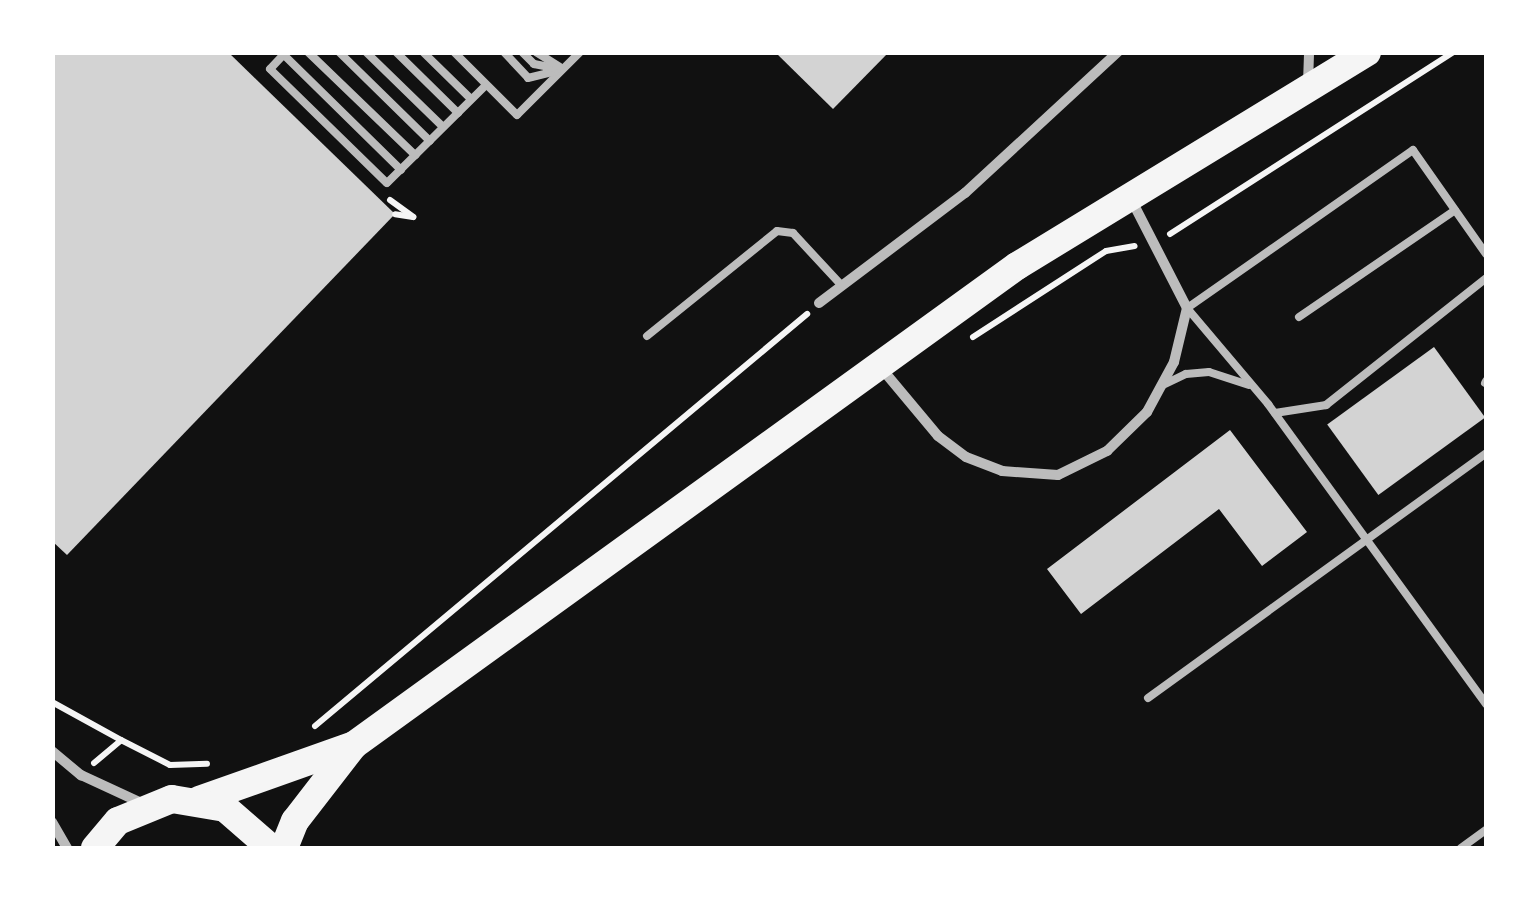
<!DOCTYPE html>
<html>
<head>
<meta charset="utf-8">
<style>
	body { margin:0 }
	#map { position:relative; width:1539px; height:901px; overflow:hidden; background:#111; font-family:Spectral,serif }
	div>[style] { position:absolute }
	.building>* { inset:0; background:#d3d3d3; transform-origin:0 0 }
	.path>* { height:6px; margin:-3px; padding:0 3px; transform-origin:3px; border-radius:3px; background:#f5f5f5 }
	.service>* { height:8px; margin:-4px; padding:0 4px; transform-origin:4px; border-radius:4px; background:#bcbcbc }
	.minor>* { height:10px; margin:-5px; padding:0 5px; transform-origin:5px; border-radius:5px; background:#bcbcbc }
	.trunk>* { height:28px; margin:-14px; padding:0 14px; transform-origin:14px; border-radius:14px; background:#f5f5f5 }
	span { translate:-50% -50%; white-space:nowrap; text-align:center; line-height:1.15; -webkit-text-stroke:8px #fff; paint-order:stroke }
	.frame { position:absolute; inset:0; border:55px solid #fff; pointer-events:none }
</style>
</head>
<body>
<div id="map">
	<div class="building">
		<i style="clip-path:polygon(52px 52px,228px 52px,395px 214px,67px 555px,52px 541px)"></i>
		<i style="clip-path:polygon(775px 52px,889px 52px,833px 109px)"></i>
		<i style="left:1434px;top:347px;width:87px;height:132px;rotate:54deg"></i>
		<i style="clip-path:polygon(1230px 430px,1307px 532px,1262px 566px,1219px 509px,1081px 614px,1047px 569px)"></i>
	</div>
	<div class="path">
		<i style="left:390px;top:200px;width:29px;rotate:36deg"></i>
		<i style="left:413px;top:217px;width:18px;rotate:-171deg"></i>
		<i style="left:1170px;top:234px;width:336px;rotate:-32.7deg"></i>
		<i style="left:973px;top:337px;width:158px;rotate:-32.9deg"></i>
		<i style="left:1106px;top:251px;width:29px;rotate:-10deg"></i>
		<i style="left:52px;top:702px;width:79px;rotate:28.8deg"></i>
		<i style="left:315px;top:726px;width:642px;rotate:-39.94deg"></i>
		<i style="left:94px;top:763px;width:35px;rotate:-40deg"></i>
		<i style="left:121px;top:740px;width:55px;rotate:27deg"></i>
		<i style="left:170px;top:765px;width:37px;rotate:-2deg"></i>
	</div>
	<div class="service">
		<i style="left:286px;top:52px;width:23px;rotate:133deg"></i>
		<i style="left:270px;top:69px;width:163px;rotate:44.3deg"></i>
		<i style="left:387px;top:183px;width:139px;rotate:-44.7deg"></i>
		<i style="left:308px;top:52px;width:149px;rotate:43.9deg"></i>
		<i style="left:339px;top:52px;width:127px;rotate:44.4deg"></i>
		<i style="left:366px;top:52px;width:107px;rotate:44.2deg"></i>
		<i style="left:396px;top:52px;width:87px;rotate:44.5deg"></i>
		<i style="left:423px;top:52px;width:67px;rotate:44.4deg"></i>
		<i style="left:454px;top:52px;width:89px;rotate:45deg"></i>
		<i style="left:517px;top:115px;width:89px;rotate:-45deg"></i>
		<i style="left:504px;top:52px;width:35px;rotate:47deg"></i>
		<i style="left:528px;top:78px;width:33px;rotate:-14deg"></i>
		<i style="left:522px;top:52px;width:17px;rotate:45deg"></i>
		<i style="left:534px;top:64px;width:26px;rotate:11deg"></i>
		<i style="left:536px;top:52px;width:28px;rotate:32deg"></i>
		<i style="left:284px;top:55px;width:164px;rotate:44.5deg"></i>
		<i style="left:1486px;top:254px;width:127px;rotate:-125.1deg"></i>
		<i style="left:1413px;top:150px;width:276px;rotate:145deg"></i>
		<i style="left:1187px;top:308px;width:126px;rotate:49.8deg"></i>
		<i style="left:1268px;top:404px;width:371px;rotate:54deg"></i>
		<i style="left:1299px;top:317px;width:189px;rotate:-34.4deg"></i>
		<i style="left:647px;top:336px;width:167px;rotate:-38.9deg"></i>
		<i style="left:777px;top:231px;width:16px;rotate:7deg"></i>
		<i style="left:793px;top:233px;width:72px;rotate:47.2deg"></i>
		<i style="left:1485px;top:383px;width:2px;rotate:-63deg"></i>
		<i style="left:1163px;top:385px;width:25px;rotate:-26deg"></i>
		<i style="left:1186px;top:374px;width:23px;rotate:-5deg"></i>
		<i style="left:1209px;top:372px;width:42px;rotate:18deg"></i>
		<i style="left:1275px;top:413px;width:52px;rotate:-8.9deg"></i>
		<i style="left:1326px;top:405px;width:204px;rotate:-38.4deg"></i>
		<i style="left:1148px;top:698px;width:417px;rotate:-35.9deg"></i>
		<i style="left:1461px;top:848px;width:31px;rotate:-36deg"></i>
	</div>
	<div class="minor">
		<i style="left:1308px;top:83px;width:31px;rotate:-88deg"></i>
		<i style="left:819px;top:303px;width:183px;rotate:-37deg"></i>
		<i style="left:965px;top:193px;width:208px;rotate:-42.7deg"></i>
		<i style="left:882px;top:369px;width:87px;rotate:50.1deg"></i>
		<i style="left:938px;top:436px;width:35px;rotate:37deg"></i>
		<i style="left:966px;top:457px;width:39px;rotate:21deg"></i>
		<i style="left:1002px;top:471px;width:56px;rotate:4.1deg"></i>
		<i style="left:1058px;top:475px;width:55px;rotate:-26.1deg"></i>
		<i style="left:1107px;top:451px;width:56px;rotate:-44.3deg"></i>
		<i style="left:1147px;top:412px;width:57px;rotate:-61.6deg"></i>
		<i style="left:1174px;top:362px;width:56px;rotate:-76.5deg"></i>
		<i style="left:1187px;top:308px;width:123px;rotate:-117.2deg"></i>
		<i style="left:52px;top:751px;width:38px;rotate:40deg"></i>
		<i style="left:81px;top:775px;width:72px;rotate:24.8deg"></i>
		<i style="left:52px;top:822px;width:30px;rotate:60deg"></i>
	</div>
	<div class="trunk">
		<i style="left:199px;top:800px;width:164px;rotate:-19.5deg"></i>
		<i style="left:354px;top:745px;width:818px;rotate:-35.85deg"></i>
		<i style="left:1017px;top:266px;width:410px;rotate:-31.4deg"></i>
		<i style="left:95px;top:848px;width:35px;rotate:-50deg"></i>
		<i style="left:118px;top:821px;width:58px;rotate:-22.2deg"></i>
		<i style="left:172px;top:799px;width:54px;rotate:9.6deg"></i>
		<i style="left:225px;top:808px;width:61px;rotate:41deg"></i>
		<i style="left:284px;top:848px;width:29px;rotate:-68deg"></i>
		<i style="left:295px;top:821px;width:95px;rotate:-52.3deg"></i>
	</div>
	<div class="frame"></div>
</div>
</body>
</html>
